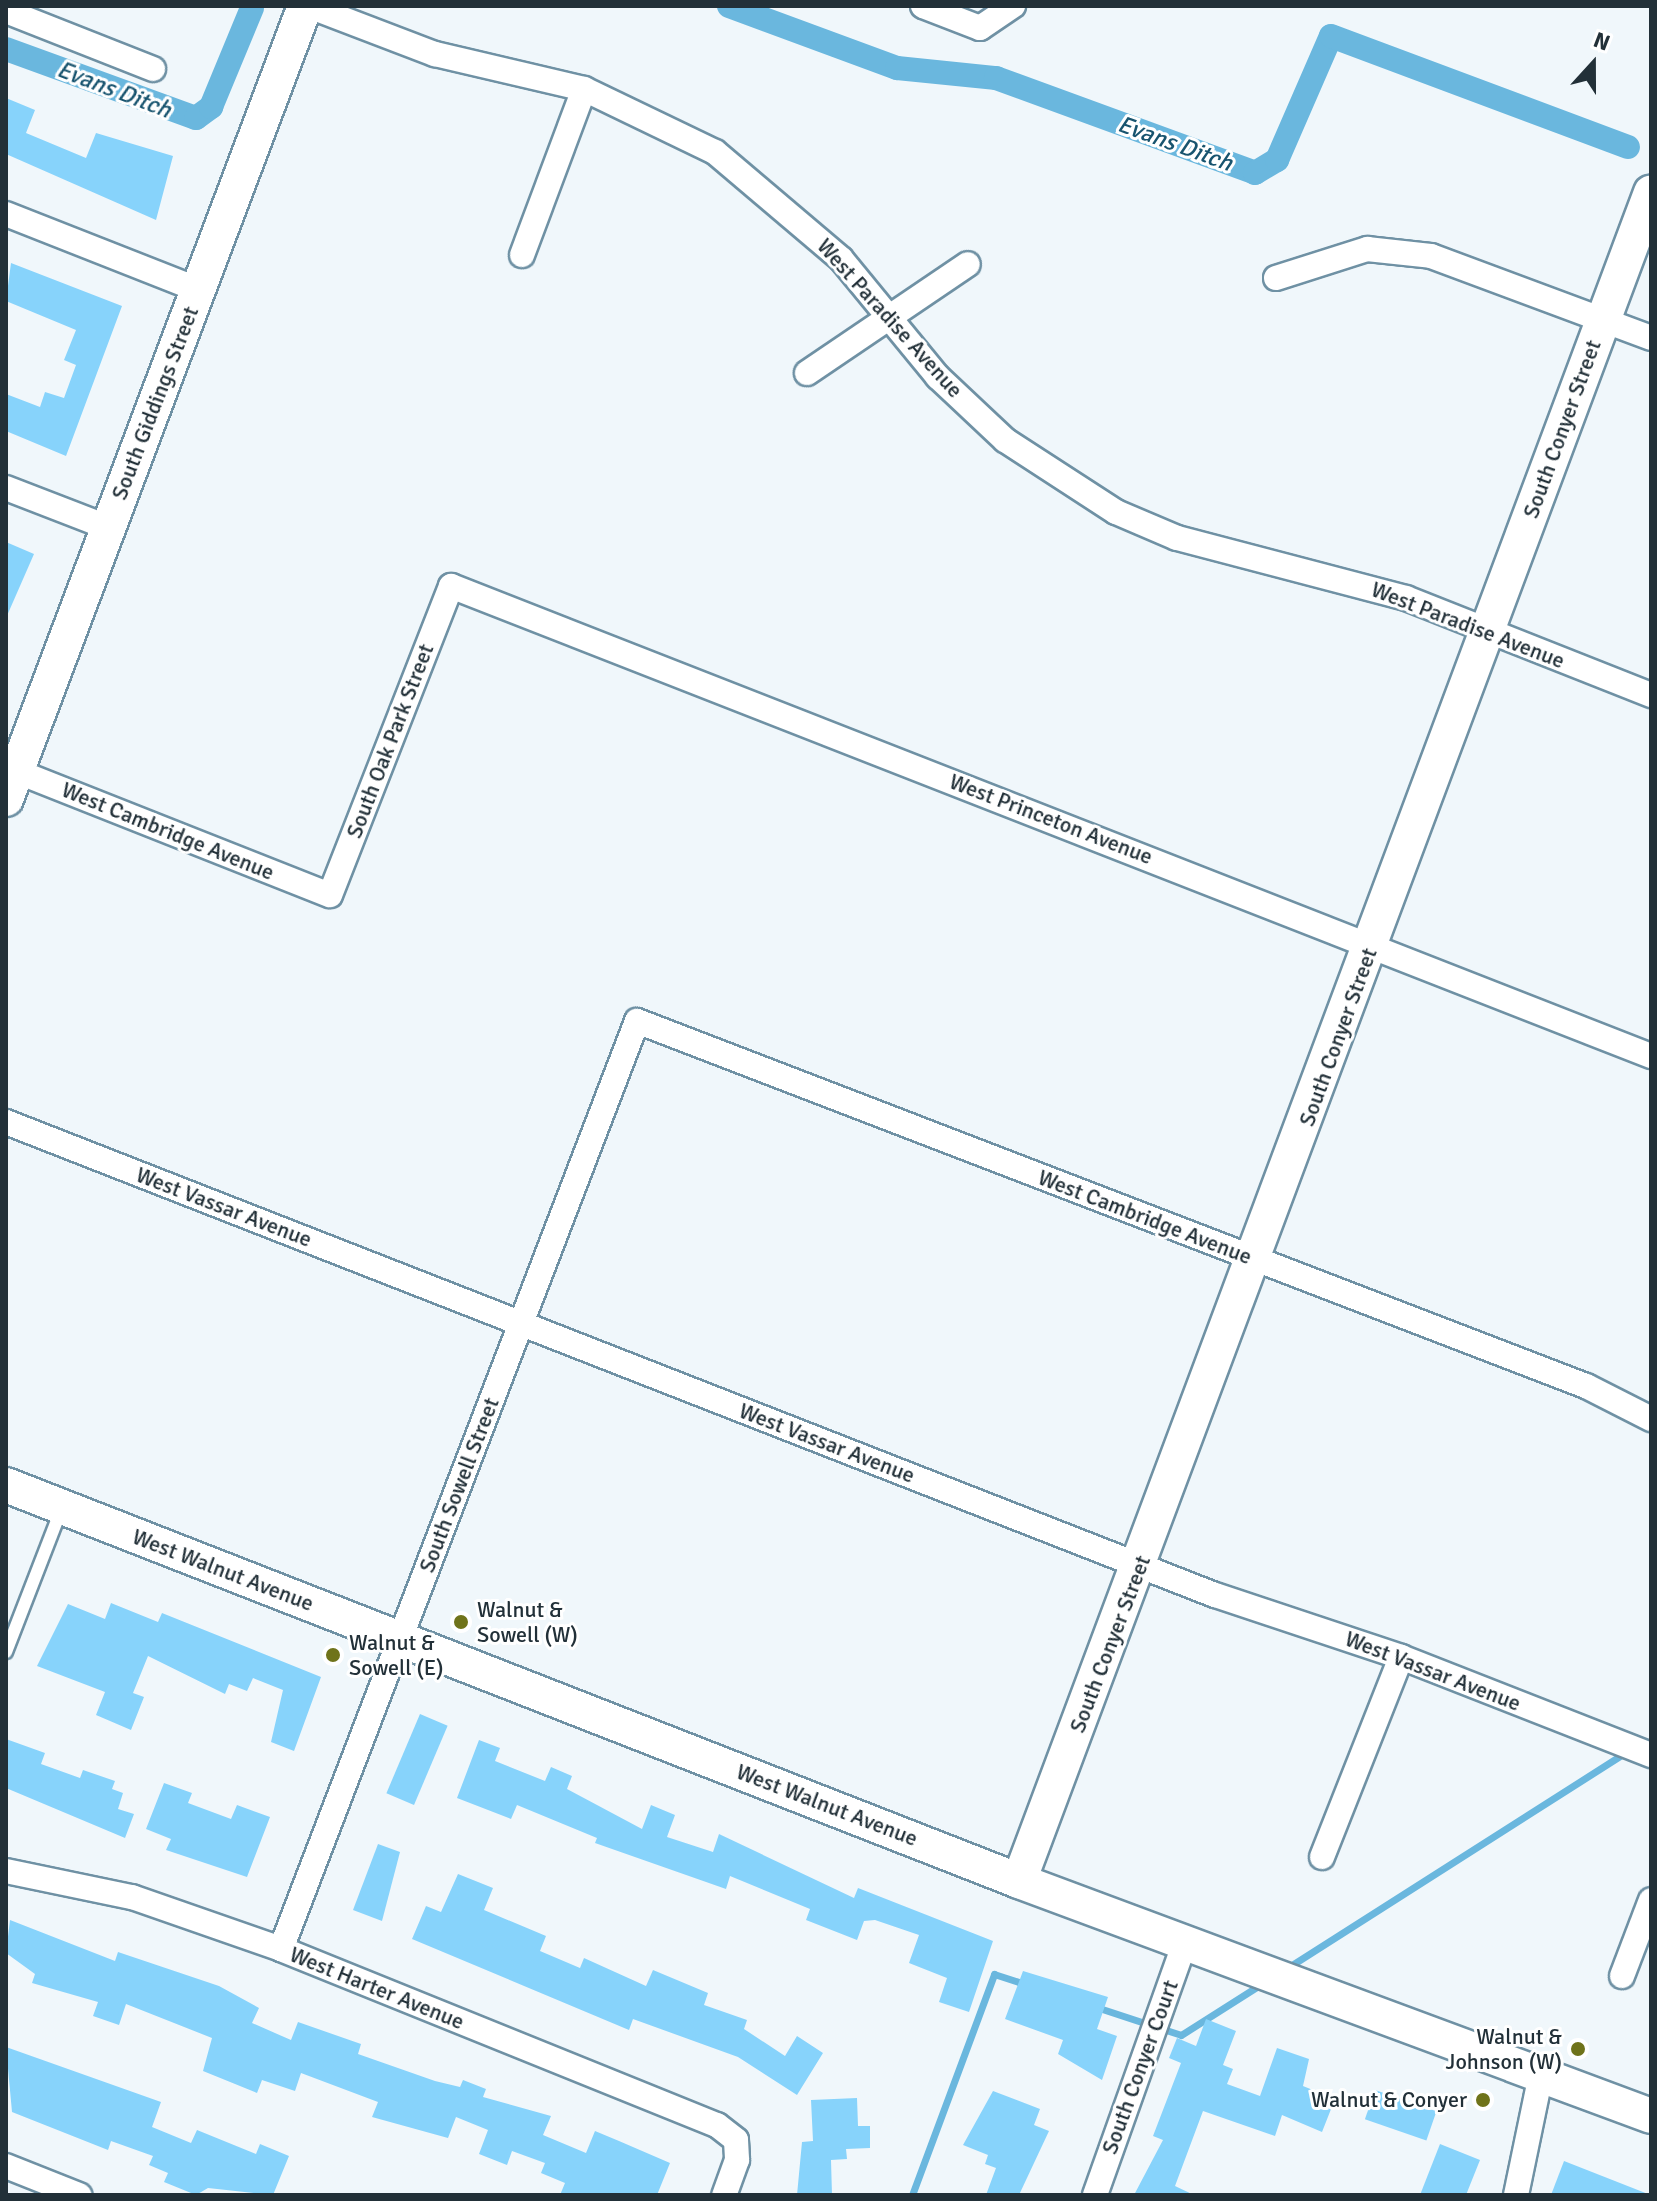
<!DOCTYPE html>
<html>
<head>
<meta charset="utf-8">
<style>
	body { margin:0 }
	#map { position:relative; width:1657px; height:2201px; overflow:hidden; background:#f0f7fb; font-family:Signika,sans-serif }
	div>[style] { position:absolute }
	.stream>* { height:7px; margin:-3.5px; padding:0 3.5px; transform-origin:3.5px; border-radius:3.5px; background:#6ab7de }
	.canal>* { height:24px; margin:-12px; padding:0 12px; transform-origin:12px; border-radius:12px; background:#6ab7de }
	.building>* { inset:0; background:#87d3fb; transform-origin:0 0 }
	.roads { filter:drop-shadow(2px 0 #6f91a4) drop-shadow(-2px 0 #6f91a4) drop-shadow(0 2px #6f91a4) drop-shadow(0 -2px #6f91a4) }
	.lane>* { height:12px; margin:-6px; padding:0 6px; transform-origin:6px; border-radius:6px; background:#fff }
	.street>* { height:24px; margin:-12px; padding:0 12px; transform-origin:12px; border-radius:12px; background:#fff }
	.secondary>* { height:34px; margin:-17px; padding:0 17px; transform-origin:17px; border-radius:17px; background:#fff }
	.dots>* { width:22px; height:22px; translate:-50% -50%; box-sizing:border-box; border:4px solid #fff; border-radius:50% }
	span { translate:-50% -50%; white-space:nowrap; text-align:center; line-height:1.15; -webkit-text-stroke:6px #fff; paint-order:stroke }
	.street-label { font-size:22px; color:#223038 }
	.poi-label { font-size:22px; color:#223038 }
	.left { translate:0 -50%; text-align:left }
	.right { translate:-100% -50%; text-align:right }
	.water-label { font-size:24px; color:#18546f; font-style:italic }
	.frame { position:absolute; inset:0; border:8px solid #223038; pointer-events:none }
	.north { position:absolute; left:1553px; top:24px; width:80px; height:80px; -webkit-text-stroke:6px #fff; paint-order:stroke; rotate:21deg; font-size:22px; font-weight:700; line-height:32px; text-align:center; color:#223038 }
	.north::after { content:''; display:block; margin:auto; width:28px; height:36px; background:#223038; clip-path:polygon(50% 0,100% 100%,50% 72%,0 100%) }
</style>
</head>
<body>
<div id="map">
	<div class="stream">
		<i style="left:1284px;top:1970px;width:408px;rotate:-32.5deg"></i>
		<i style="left:1096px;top:2007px;width:89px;rotate:18.2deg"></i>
		<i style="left:1181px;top:2035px;width:97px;rotate:-32.4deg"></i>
		<i style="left:912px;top:2195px;width:236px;rotate:-69.6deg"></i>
		<i style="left:994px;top:1974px;width:35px;rotate:18deg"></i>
	</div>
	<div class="canal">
		<i style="left:729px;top:6px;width:179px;rotate:20.3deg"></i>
		<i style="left:897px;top:68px;width:100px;rotate:5.8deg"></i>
		<i style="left:996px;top:78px;width:276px;rotate:20.1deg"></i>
		<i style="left:1255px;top:173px;width:26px;rotate:-31deg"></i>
		<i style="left:1277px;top:160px;width:135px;rotate:-66.5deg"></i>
		<i style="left:1331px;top:36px;width:317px;rotate:20.5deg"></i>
		<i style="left:6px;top:49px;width:202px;rotate:20deg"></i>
		<i style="left:196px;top:118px;width:19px;rotate:-36deg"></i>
		<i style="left:211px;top:107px;width:107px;rotate:-67.5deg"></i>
	</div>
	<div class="building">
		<i style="clip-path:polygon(6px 98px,35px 110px,26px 133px,86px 158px,96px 133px,173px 156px,156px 220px,6px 154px)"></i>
		<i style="clip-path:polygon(11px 263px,122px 306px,66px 456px,6px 431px,6px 394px,40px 407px,45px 392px,64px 398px,76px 365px,64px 360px,76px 330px,6px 301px)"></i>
		<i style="clip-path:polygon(6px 542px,34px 554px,6px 618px)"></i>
		<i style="clip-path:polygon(111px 1603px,158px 1622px,162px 1613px,321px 1677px,294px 1751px,271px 1742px,283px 1690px,253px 1678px,247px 1691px,229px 1684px,225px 1694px,148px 1656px,133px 1693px,144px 1697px,131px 1730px,96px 1715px,105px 1692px,37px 1666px,68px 1604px,105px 1619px)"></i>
		<i style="left:420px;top:1714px;width:30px;height:86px;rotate:23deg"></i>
		<i style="clip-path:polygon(6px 1739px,45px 1753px,41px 1764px,80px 1778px,83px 1770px,115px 1781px,112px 1789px,123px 1793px,118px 1809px,134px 1814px,125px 1838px,6px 1788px)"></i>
		<i style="clip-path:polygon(479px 1740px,500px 1748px,495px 1761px,545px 1781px,551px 1767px,572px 1776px,567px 1789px,642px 1829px,651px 1805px,675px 1815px,667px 1837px,713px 1852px,719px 1834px,854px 1898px,858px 1888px,993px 1941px,969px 2012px,939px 2002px,947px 1978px,909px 1963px,919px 1935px,875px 1920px,864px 1921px,857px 1940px,806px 1920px,810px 1909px,730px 1876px,726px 1889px,595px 1843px,597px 1838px,517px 1805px,511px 1819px,457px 1798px)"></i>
		<i style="clip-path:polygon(164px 1783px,192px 1793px,188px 1803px,231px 1819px,237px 1805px,270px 1817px,247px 1877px,166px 1850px,171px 1839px,146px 1829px)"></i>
		<i style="clip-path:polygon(378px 1844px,400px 1852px,382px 1921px,353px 1910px)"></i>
		<i style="clip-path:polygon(458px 1874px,493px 1888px,484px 1910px,546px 1936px,540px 1951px,580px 1968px,584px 1958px,646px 1986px,653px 1970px,708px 1993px,704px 2005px,747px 2020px,744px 2029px,785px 2056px,797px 2036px,823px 2053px,797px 2095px,738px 2057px,633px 2019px,629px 2030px,412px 1939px,426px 1906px,441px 1912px)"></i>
		<i style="clip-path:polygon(10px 1920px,115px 1961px,118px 1952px,219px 1986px,259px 2008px,252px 2023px,291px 2040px,298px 2022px,361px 2044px,358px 2054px,435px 2081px,460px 2087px,463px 2080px,486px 2089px,483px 2097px,551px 2116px,543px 2135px,586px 2153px,595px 2131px,619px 2141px,670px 2163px,657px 2195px,560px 2195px,565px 2183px,541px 2173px,545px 2163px,512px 2151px,507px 2165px,479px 2154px,488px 2130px,456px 2117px,448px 2138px,372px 2117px,378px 2102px,301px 2073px,295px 2091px,262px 2080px,257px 2093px,203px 2071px,212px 2038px,126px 2004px,119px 2025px,93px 2016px,98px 2002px,32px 1983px,35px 1974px,6px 1953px)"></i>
		<i style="clip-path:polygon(1023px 1971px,1108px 1997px,1097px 2029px,1117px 2036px,1102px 2080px,1058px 2054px,1063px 2040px,1005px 2019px)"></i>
		<i style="clip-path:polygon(1206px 2019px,1236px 2031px,1223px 2065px,1233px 2069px,1227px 2084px,1260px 2096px,1277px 2048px,1309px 2059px,1303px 2086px,1335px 2099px,1322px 2132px,1282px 2115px,1275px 2136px,1203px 2111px,1175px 2186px,1194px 2195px,1134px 2195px,1163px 2140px,1153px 2136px,1181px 2063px,1169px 2058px,1177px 2038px,1196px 2046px)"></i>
		<i style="clip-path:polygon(6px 2047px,161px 2102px,152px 2127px,191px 2143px,197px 2130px,256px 2154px,260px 2144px,289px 2156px,273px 2195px,208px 2188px,196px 2195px,164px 2182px,168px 2173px,149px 2165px,153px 2156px,111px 2141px,108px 2150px,12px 2112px)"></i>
		<i style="left:1375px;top:2090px;width:65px;height:31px;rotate:19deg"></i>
		<i style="clip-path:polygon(993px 2091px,1040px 2109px,1034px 2125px,1049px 2131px,1019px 2195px,986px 2195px,996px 2168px,985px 2164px,988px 2155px,963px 2145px)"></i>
		<i style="clip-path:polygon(857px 2098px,858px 2126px,870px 2126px,870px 2148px,846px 2149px,847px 2159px,831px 2160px,832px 2195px,797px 2195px,802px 2142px,813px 2141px,811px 2100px)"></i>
		<i style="clip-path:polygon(1440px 2144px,1480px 2160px,1466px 2195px,1420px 2195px)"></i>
		<i style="clip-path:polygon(1564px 2161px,1648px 2194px,1647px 2195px,1551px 2195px)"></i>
	</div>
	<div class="roads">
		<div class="lane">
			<i style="left:6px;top:1652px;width:152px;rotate:-68.8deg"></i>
		</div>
		<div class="street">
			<i style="left:309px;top:6px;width:135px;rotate:20.9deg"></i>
			<i style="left:435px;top:54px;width:153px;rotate:13.2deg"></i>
			<i style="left:584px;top:89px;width:145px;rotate:25.7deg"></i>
			<i style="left:715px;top:152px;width:165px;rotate:40.3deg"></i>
			<i style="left:841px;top:259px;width:153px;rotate:50.6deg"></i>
			<i style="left:938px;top:377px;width:92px;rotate:43.2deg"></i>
			<i style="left:1005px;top:440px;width:132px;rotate:33deg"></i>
			<i style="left:1116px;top:512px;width:66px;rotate:23.1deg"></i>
			<i style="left:1177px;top:538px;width:237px;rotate:14.7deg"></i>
			<i style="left:1406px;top:598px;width:264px;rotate:21.6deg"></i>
			<i style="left:923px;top:6px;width:61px;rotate:21.1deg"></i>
			<i style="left:980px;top:28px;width:40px;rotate:-34deg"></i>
			<i style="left:6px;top:11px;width:158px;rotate:21.5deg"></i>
			<i style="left:6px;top:214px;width:207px;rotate:21.5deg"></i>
			<i style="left:522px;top:255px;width:177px;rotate:-69.5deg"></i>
			<i style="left:1276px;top:278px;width:96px;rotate:-17.7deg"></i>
			<i style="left:1367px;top:249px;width:64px;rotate:6.2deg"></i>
			<i style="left:1431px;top:256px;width:235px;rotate:20.4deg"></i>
			<i style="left:807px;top:373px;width:194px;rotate:-34.1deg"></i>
			<i style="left:6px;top:488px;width:108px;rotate:21.1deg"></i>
			<i style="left:6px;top:767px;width:348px;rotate:21.6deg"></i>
			<i style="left:330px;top:895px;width:332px;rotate:-68.6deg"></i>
			<i style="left:451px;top:586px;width:1289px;rotate:21.39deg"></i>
			<i style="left:6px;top:1122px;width:1298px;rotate:21.37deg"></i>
			<i style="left:1215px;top:1595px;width:196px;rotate:18.4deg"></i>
			<i style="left:1401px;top:1657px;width:269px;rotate:21.4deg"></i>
			<i style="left:1322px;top:1857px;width:215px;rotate:-68.4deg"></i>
			<i style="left:6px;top:1871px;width:129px;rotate:11.7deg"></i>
			<i style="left:132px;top:1897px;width:158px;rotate:19.2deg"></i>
			<i style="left:281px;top:1949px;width:470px;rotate:22deg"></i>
			<i style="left:717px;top:2125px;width:24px;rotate:38deg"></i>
			<i style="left:736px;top:2140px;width:20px;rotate:87deg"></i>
			<i style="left:737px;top:2160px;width:37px;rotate:110deg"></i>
			<i style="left:281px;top:1949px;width:994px;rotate:-69.01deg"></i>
			<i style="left:637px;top:1021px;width:1017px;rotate:21.04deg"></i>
			<i style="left:1586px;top:1386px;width:73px;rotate:26.9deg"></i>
			<i style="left:1622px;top:1976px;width:81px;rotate:-69.1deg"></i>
			<i style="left:6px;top:2166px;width:79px;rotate:21.7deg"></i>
			<i style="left:1095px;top:2195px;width:271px;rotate:-70.4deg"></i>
			<i style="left:1516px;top:2195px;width:124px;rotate:-78.3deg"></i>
		</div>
		<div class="secondary">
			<i style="left:6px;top:799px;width:847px;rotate:-69.34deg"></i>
			<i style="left:6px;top:1485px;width:1088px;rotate:21.35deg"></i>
			<i style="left:1019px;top:1881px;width:674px;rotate:20.4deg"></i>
			<i style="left:1019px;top:1881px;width:1803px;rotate:-69.48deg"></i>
		</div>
	</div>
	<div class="dots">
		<i style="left:461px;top:1622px;background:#6f731a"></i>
		<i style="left:333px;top:1655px;background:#6f731a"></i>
		<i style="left:1578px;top:2049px;background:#6f731a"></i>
		<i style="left:1483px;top:2100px;background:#6f731a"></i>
	</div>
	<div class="street-label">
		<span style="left:890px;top:318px;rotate:48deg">West Paradise Avenue</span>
		<span style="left:155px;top:403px;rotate:-69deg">South Giddings Street</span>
		<span style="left:1562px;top:429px;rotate:-70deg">South Conyer Street</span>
		<span style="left:1468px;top:625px;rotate:21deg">West Paradise Avenue</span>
		<span style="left:390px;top:741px;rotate:-69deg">South Oak Park Street</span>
		<span style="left:1051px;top:819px;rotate:21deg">West Princeton Avenue</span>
		<span style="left:168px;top:831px;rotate:22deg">West Cambridge Avenue</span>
		<span style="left:1338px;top:1037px;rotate:-70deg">South Conyer Street</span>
		<span style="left:224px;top:1207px;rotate:21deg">West Vassar Avenue</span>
		<span style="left:1145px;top:1217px;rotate:21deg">West Cambridge Avenue</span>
		<span style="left:827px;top:1443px;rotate:21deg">West Vassar Avenue</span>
		<span style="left:459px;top:1485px;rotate:-69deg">South Sowell Street</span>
		<span style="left:223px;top:1570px;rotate:21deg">West Walnut Avenue</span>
		<span style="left:1110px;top:1644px;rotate:-69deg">South Conyer Street</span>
		<span style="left:1433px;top:1671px;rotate:21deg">West Vassar Avenue</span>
		<span style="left:827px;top:1805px;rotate:21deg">West Walnut Avenue</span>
		<span style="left:377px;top:1988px;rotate:22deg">West Harter Avenue</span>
		<span style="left:1140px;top:2067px;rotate:-70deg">South Conyer Court</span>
	</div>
	<div class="poi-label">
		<span class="left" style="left:477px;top:1622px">Walnut &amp;<br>Sowell (W)</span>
		<span class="left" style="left:349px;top:1655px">Walnut &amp;<br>Sowell (E)</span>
		<span class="right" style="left:1562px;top:2049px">Walnut &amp;<br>Johnson (W)</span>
		<span class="right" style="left:1467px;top:2100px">Walnut &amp; Conyer</span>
	</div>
	<div class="water-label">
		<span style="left:114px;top:90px;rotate:21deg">Evans Ditch</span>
		<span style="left:1175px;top:144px;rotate:20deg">Evans Ditch</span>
	</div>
	<div class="frame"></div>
	<div class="north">N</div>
</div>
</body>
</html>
